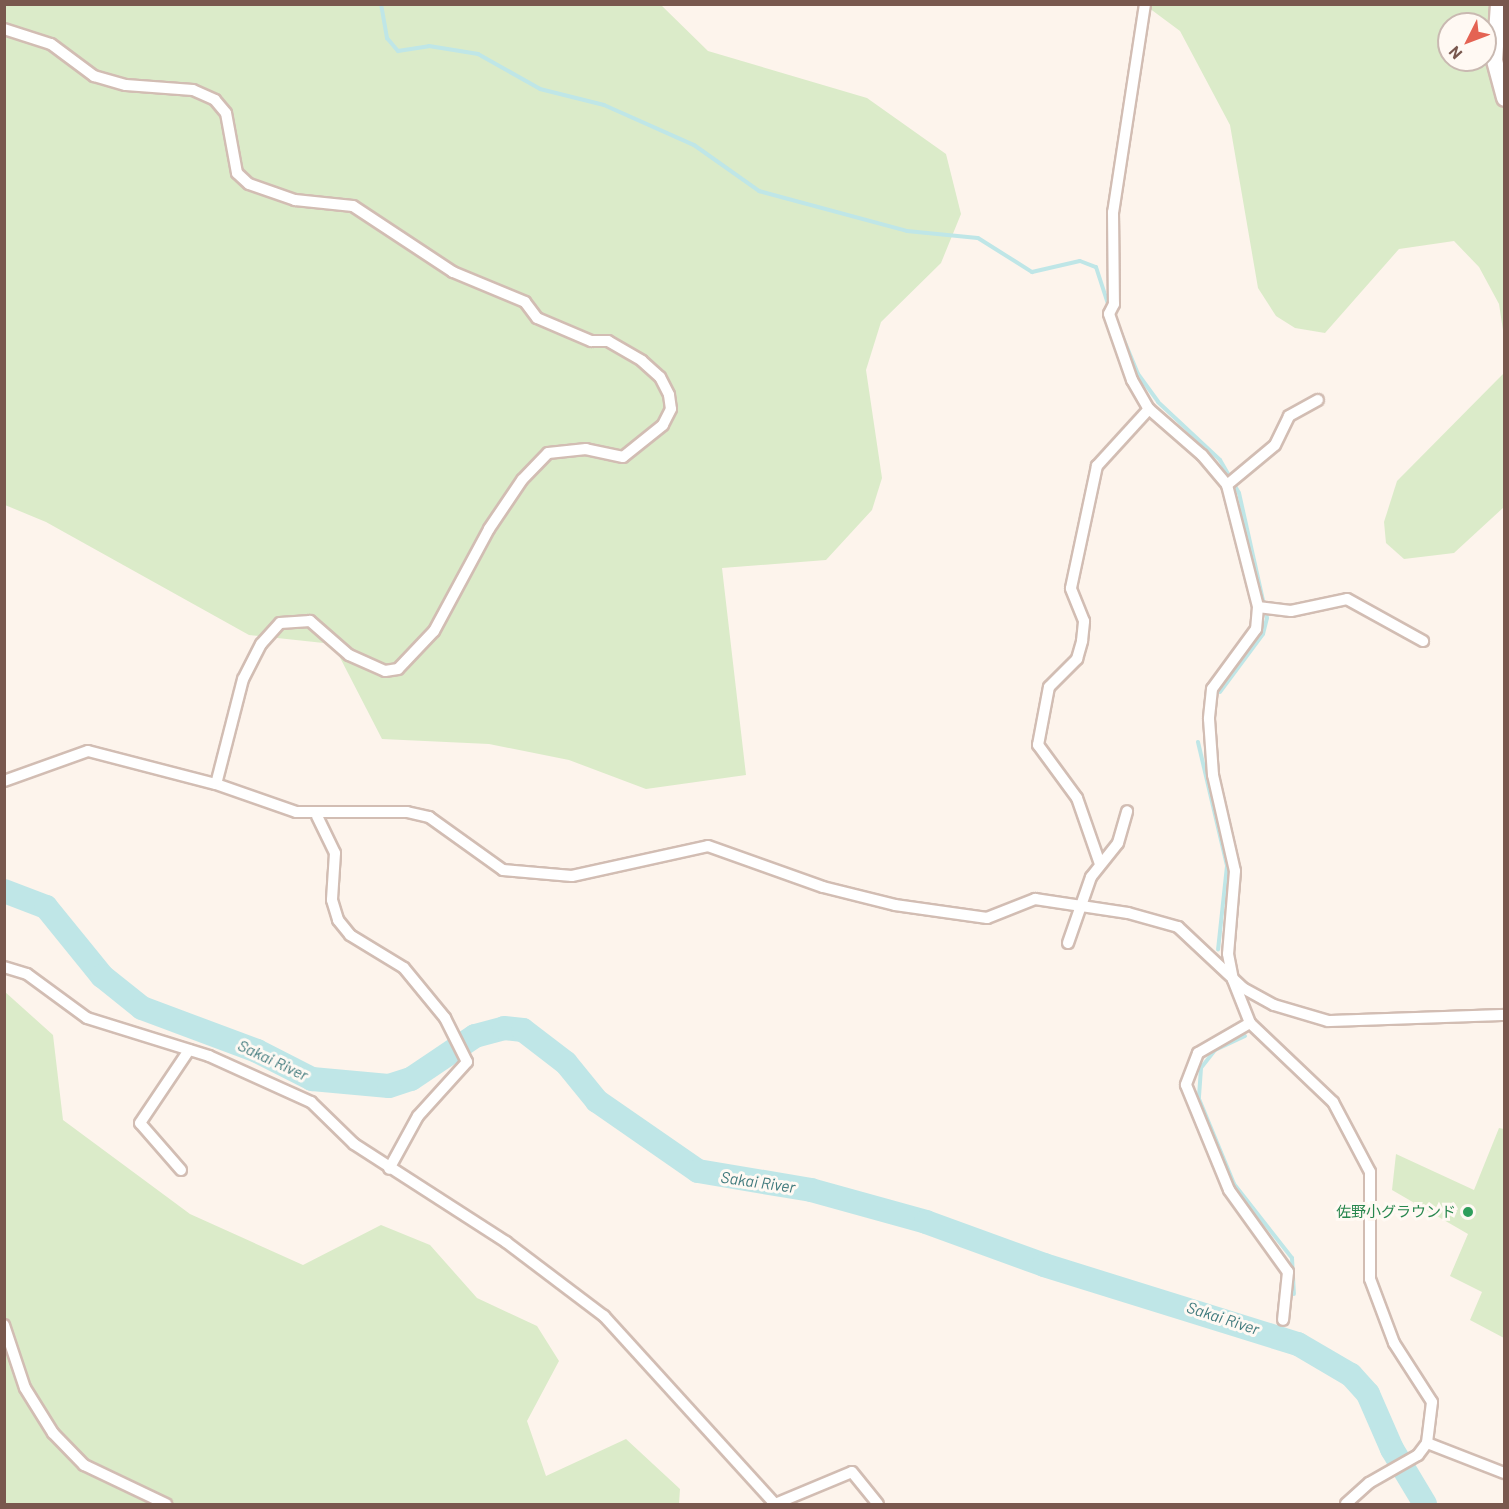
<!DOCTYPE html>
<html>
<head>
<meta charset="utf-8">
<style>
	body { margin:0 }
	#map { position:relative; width:1509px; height:1509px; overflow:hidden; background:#fdf4ec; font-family:Barlow,"Noto Sans JP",sans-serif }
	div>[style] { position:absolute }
	.green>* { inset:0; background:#dbebc9 }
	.stream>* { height:4px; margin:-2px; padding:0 2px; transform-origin:2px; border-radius:2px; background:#bfe6e7 }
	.river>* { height:24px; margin:-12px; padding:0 12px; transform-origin:12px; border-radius:12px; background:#bfe6e7 }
	.roads { filter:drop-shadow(2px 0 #d2bdb3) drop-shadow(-2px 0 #d2bdb3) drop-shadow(0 2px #d2bdb3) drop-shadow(0 -2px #d2bdb3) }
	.street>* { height:10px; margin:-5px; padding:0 5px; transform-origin:5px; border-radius:5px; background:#fff }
	.secondary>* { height:15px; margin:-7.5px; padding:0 7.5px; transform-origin:7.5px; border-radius:7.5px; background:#fff }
	.dots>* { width:16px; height:16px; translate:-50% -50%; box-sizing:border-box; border:3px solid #fff9f3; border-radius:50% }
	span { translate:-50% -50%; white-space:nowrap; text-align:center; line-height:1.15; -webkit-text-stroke:6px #fff9f3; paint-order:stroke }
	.leisure-label { font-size:15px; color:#27864d }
	.right { translate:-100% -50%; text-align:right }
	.water-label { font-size:16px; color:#407a7d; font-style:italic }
	.frame { position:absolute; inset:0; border:6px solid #79584e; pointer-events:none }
	.north { position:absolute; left:1437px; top:12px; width:60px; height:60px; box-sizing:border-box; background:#fff9f3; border:2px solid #c9b9b1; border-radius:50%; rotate:228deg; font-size:16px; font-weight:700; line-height:24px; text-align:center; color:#79584e }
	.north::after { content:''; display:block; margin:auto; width:21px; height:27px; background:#e46353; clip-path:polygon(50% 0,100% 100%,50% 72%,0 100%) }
</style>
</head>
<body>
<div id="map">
	<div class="green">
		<i style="clip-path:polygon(4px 5px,661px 5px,708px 51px,867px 98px,946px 154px,961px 214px,941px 263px,881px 322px,866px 370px,882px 478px,872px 510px,826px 560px,722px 568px,746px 775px,646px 789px,569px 760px,489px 744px,382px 739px,333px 644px,249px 635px,46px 522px,5px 505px)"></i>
		<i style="clip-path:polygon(evenodd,1145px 5px,1504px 5px,1504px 337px,1499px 304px,1479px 267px,1454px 241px,1399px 249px,1325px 333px,1295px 328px,1276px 316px,1258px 288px,1230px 125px,1180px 31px,1145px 5px,1449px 24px,1485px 24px,1485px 60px,1449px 60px,1449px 24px)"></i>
		<i style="clip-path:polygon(1504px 373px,1504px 507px,1454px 553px,1404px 559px,1386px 543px,1384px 522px,1397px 481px)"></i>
		<i style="clip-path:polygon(4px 991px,53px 1035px,63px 1120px,190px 1214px,303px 1265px,381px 1225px,430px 1245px,477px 1298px,537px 1326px,559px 1361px,527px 1421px,546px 1476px,626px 1439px,680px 1489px,679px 1504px,5px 1504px)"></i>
		<i style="clip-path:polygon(1499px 1128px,1504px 1129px,1504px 1338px,1470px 1320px,1482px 1292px,1450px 1276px,1468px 1234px,1392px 1190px,1396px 1154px,1474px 1190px)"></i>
	</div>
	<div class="stream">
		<i style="left:381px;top:4px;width:35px;rotate:80deg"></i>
		<i style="left:387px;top:38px;width:17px;rotate:50deg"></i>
		<i style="left:398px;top:51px;width:31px;rotate:-9deg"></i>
		<i style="left:429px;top:46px;width:50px;rotate:9.3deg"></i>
		<i style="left:478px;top:54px;width:71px;rotate:29.4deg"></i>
		<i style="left:540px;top:89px;width:66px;rotate:14deg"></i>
		<i style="left:604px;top:105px;width:98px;rotate:24deg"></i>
		<i style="left:694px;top:145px;width:80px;rotate:35.3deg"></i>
		<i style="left:759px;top:191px;width:153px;rotate:15.1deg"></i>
		<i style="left:907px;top:231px;width:71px;rotate:5.6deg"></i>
		<i style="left:978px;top:238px;width:64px;rotate:32.2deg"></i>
		<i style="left:1032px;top:272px;width:49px;rotate:-12.9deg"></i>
		<i style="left:1080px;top:261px;width:17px;rotate:21deg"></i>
		<i style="left:1096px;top:267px;width:42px;rotate:72deg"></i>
		<i style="left:1114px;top:316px;width:63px;rotate:67.5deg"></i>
		<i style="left:1138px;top:374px;width:34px;rotate:54deg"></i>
		<i style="left:1158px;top:402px;width:85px;rotate:43.1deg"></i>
		<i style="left:1220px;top:460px;width:38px;rotate:60deg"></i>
		<i style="left:1239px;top:493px;width:128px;rotate:77.4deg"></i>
		<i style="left:1267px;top:618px;width:16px;rotate:104deg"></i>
		<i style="left:1263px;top:634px;width:72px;rotate:126.6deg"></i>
		<i style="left:1198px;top:742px;width:127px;rotate:76.8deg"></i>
		<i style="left:1227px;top:866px;width:84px;rotate:96.1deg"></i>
		<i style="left:1245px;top:1036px;width:33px;rotate:155deg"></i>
		<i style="left:1215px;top:1050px;width:23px;rotate:128deg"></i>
		<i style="left:1201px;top:1068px;width:31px;rotate:94deg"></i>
		<i style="left:1199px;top:1099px;width:92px;rotate:67.6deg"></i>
		<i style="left:1234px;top:1184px;width:94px;rotate:51.9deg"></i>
		<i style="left:1292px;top:1258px;width:36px;rotate:87deg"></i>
		<i style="left:1286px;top:1339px;width:4px;rotate:-76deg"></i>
	</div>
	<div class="river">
		<i style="left:4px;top:891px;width:45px;rotate:20.9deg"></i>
		<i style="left:46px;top:907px;width:89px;rotate:50.9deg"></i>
		<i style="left:102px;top:976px;width:51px;rotate:38.7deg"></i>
		<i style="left:142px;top:1008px;width:123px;rotate:20.5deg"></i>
		<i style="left:257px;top:1051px;width:62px;rotate:27deg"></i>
		<i style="left:312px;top:1079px;width:77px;rotate:5.2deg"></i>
		<i style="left:389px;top:1086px;width:23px;rotate:-18deg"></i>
		<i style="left:411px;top:1079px;width:77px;rotate:-33.9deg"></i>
		<i style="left:475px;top:1036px;width:30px;rotate:-15deg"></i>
		<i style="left:504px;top:1028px;width:19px;rotate:6deg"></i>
		<i style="left:523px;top:1030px;width:54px;rotate:37.5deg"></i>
		<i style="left:566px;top:1063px;width:49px;rotate:50.8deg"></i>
		<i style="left:597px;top:1101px;width:123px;rotate:34.7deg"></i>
		<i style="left:698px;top:1171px;width:115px;rotate:9.5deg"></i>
		<i style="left:811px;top:1190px;width:119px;rotate:15.5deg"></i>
		<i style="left:926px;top:1222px;width:126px;rotate:20deg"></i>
		<i style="left:1044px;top:1265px;width:266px;rotate:17.3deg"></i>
		<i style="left:1298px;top:1344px;width:61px;rotate:30.3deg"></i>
		<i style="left:1351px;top:1375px;width:25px;rotate:48deg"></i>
		<i style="left:1368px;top:1394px;width:60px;rotate:66.4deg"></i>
		<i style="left:1392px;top:1449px;width:64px;rotate:59deg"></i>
	</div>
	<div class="roads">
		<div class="street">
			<i style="left:1145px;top:4px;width:210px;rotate:98.7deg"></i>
			<i style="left:1113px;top:212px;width:92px;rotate:89.4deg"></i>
			<i style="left:1114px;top:304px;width:11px;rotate:117deg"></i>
			<i style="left:1109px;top:314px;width:70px;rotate:70.8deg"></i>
			<i style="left:1132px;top:380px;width:34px;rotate:60deg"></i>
			<i style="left:1149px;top:409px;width:70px;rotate:41deg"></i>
			<i style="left:1202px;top:455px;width:39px;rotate:50deg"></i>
			<i style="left:1227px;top:485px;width:126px;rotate:75.7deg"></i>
			<i style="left:1258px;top:607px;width:22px;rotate:95deg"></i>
			<i style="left:1256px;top:629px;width:74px;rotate:126.3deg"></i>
			<i style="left:1212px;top:689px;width:30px;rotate:96deg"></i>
			<i style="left:1209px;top:719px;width:56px;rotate:85.9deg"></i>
			<i style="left:1213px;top:775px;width:98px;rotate:77.1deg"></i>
			<i style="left:1235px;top:871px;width:83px;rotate:94.8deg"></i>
			<i style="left:1228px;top:954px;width:26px;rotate:79deg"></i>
			<i style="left:1233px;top:980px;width:46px;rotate:68.4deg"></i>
			<i style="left:1250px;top:1023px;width:115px;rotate:43.6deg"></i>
			<i style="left:1333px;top:1102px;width:79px;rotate:62.1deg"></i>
			<i style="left:1370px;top:1172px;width:107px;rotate:90deg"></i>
			<i style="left:1370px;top:1279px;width:68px;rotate:69.4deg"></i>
			<i style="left:1394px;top:1343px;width:70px;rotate:57.2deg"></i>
			<i style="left:1432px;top:1402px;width:41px;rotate:97deg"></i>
			<i style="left:1427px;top:1443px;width:15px;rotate:127deg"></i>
			<i style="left:1418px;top:1455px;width:56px;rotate:150.3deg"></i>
			<i style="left:1369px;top:1483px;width:31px;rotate:138deg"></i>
			<i style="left:4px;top:29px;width:49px;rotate:17.7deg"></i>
			<i style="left:51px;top:44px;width:54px;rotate:36.7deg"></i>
			<i style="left:94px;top:76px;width:33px;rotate:16deg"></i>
			<i style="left:126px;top:85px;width:67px;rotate:4.3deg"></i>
			<i style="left:193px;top:90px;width:24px;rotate:24deg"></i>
			<i style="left:215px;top:100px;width:17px;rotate:50deg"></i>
			<i style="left:226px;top:113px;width:61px;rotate:79.6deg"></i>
			<i style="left:237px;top:173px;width:16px;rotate:43deg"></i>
			<i style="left:249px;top:184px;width:49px;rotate:19.2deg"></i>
			<i style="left:295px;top:200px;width:58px;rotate:5.9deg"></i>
			<i style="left:353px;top:206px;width:120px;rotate:33.4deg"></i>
			<i style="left:453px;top:272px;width:78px;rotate:22.6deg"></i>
			<i style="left:525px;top:302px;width:20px;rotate:53deg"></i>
			<i style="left:537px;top:318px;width:59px;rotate:23.1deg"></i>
			<i style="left:591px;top:341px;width:17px"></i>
			<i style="left:608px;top:341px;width:39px;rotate:30deg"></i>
			<i style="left:642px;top:361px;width:24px;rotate:42deg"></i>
			<i style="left:660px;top:377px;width:20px;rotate:63deg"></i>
			<i style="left:669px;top:395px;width:14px;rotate:82deg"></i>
			<i style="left:671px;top:409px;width:18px;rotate:117deg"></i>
			<i style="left:663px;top:425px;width:51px;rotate:141.3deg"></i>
			<i style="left:623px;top:457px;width:38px;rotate:-168deg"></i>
			<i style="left:586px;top:449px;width:38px;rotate:174deg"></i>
			<i style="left:548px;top:453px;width:37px;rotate:134deg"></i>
			<i style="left:522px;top:480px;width:59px;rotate:124deg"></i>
			<i style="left:489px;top:529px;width:116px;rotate:118.3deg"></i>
			<i style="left:434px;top:631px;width:52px;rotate:133.5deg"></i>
			<i style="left:398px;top:669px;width:13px;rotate:171deg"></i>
			<i style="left:385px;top:671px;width:39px;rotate:-156deg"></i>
			<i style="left:349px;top:655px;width:52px;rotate:-138.9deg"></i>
			<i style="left:310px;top:621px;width:30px;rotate:176deg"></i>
			<i style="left:280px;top:623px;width:28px;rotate:132deg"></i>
			<i style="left:261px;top:644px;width:39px;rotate:117deg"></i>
			<i style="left:243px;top:679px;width:108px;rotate:104.4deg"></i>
			<i style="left:1227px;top:485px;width:62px;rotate:-39.8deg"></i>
			<i style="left:1275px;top:445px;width:32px;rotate:-64deg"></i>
			<i style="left:1289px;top:416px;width:33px;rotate:-29deg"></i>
			<i style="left:1258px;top:607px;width:33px;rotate:7deg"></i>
			<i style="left:1291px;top:611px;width:57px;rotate:-12.1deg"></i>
			<i style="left:1347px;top:599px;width:87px;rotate:28.9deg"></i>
			<i style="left:4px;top:781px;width:89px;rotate:-19.7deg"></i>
			<i style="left:88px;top:751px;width:132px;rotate:14.5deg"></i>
			<i style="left:216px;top:784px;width:85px;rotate:19.3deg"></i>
			<i style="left:296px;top:812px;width:111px"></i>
			<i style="left:407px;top:812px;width:23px;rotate:13deg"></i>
			<i style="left:429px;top:817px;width:91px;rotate:35.6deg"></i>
			<i style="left:503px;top:870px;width:69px;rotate:5deg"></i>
			<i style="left:572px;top:876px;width:139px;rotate:-12.4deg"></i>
			<i style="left:708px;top:846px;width:122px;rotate:19.6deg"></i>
			<i style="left:823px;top:887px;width:74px;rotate:14deg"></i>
			<i style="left:895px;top:905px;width:93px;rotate:8deg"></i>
			<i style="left:987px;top:918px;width:52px;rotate:-21.6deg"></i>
			<i style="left:1035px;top:899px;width:94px;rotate:8.6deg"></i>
			<i style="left:1128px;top:913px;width:52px;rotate:15.6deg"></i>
			<i style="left:1178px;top:927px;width:89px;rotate:43.2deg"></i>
			<i style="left:1243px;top:988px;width:35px;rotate:29deg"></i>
			<i style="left:1274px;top:1005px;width:56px;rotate:16.5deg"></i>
			<i style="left:1328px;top:1021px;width:176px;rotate:-2deg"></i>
			<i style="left:317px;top:816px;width:41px;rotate:64.1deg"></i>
			<i style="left:335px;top:853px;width:47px;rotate:93.7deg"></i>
			<i style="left:332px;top:900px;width:21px;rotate:73deg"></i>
			<i style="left:338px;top:920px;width:19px;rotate:51deg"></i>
			<i style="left:350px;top:935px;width:63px;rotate:31.4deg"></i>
			<i style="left:404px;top:968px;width:65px;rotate:50.6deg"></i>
			<i style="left:445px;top:1018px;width:49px;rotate:63.4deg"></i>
			<i style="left:467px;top:1062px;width:73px;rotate:132.2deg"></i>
			<i style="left:418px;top:1116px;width:60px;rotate:118.7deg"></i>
			<i style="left:1100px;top:864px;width:70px;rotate:-109.2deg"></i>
			<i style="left:1077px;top:798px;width:66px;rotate:-126.3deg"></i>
			<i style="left:1038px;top:745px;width:59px;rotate:-79.3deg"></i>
			<i style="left:1049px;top:687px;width:40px;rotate:-45deg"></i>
			<i style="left:1077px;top:659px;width:19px;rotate:-74deg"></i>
			<i style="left:1082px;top:641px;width:20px;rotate:-84deg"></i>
			<i style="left:1084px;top:621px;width:35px;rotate:-112deg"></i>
			<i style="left:1071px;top:588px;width:125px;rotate:-78deg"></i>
			<i style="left:1097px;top:466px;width:77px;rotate:-47.6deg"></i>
			<i style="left:1068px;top:943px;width:70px;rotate:-70.8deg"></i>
			<i style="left:1091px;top:877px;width:43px;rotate:-51.5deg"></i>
			<i style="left:1118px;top:843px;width:33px;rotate:-74deg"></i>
			<i style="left:4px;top:967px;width:24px;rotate:17deg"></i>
			<i style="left:27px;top:974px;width:74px;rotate:36.3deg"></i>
			<i style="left:87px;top:1018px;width:128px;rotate:17.3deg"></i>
			<i style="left:209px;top:1056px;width:112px;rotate:24.3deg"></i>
			<i style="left:311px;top:1102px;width:60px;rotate:44.3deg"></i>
			<i style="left:354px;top:1144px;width:181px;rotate:32.8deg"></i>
			<i style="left:506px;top:1242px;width:123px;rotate:37.1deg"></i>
			<i style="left:604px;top:1316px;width:254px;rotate:47.7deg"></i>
			<i style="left:1250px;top:1023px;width:60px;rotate:150deg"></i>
			<i style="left:1198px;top:1053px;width:34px;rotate:111deg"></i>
			<i style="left:1186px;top:1085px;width:113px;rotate:67.7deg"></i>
			<i style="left:1229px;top:1190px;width:101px;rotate:54.3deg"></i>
			<i style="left:1288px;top:1272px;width:48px;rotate:95.9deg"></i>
			<i style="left:181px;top:1170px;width:62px;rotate:-131.1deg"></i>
			<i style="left:140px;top:1123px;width:88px;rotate:-56.1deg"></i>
			<i style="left:4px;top:1325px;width:66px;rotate:71.6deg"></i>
			<i style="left:25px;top:1388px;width:53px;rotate:58.1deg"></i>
			<i style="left:53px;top:1433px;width:45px;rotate:45.9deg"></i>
			<i style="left:84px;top:1465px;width:91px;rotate:25.4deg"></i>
			<i style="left:1427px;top:1443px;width:83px;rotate:21.3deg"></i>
			<i style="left:775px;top:1504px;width:83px;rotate:-22.6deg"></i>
			<i style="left:852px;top:1472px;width:41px;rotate:50.9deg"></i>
		</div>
		<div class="secondary">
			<i style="left:1498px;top:4px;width:56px;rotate:94.1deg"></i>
			<i style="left:1494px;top:60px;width:39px;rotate:75deg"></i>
		</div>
	</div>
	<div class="dots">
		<i style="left:1468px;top:1212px;background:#2e9e5b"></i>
	</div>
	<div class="leisure-label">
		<span class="right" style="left:1456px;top:1212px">佐野小グラウンド</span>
	</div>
	<div class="water-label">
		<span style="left:273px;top:1060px;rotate:25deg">Sakai River</span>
		<span style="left:758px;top:1182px;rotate:8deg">Sakai River</span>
		<span style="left:1223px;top:1318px;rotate:18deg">Sakai River</span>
	</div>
	<div class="frame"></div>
	<div class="north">N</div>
</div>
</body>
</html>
